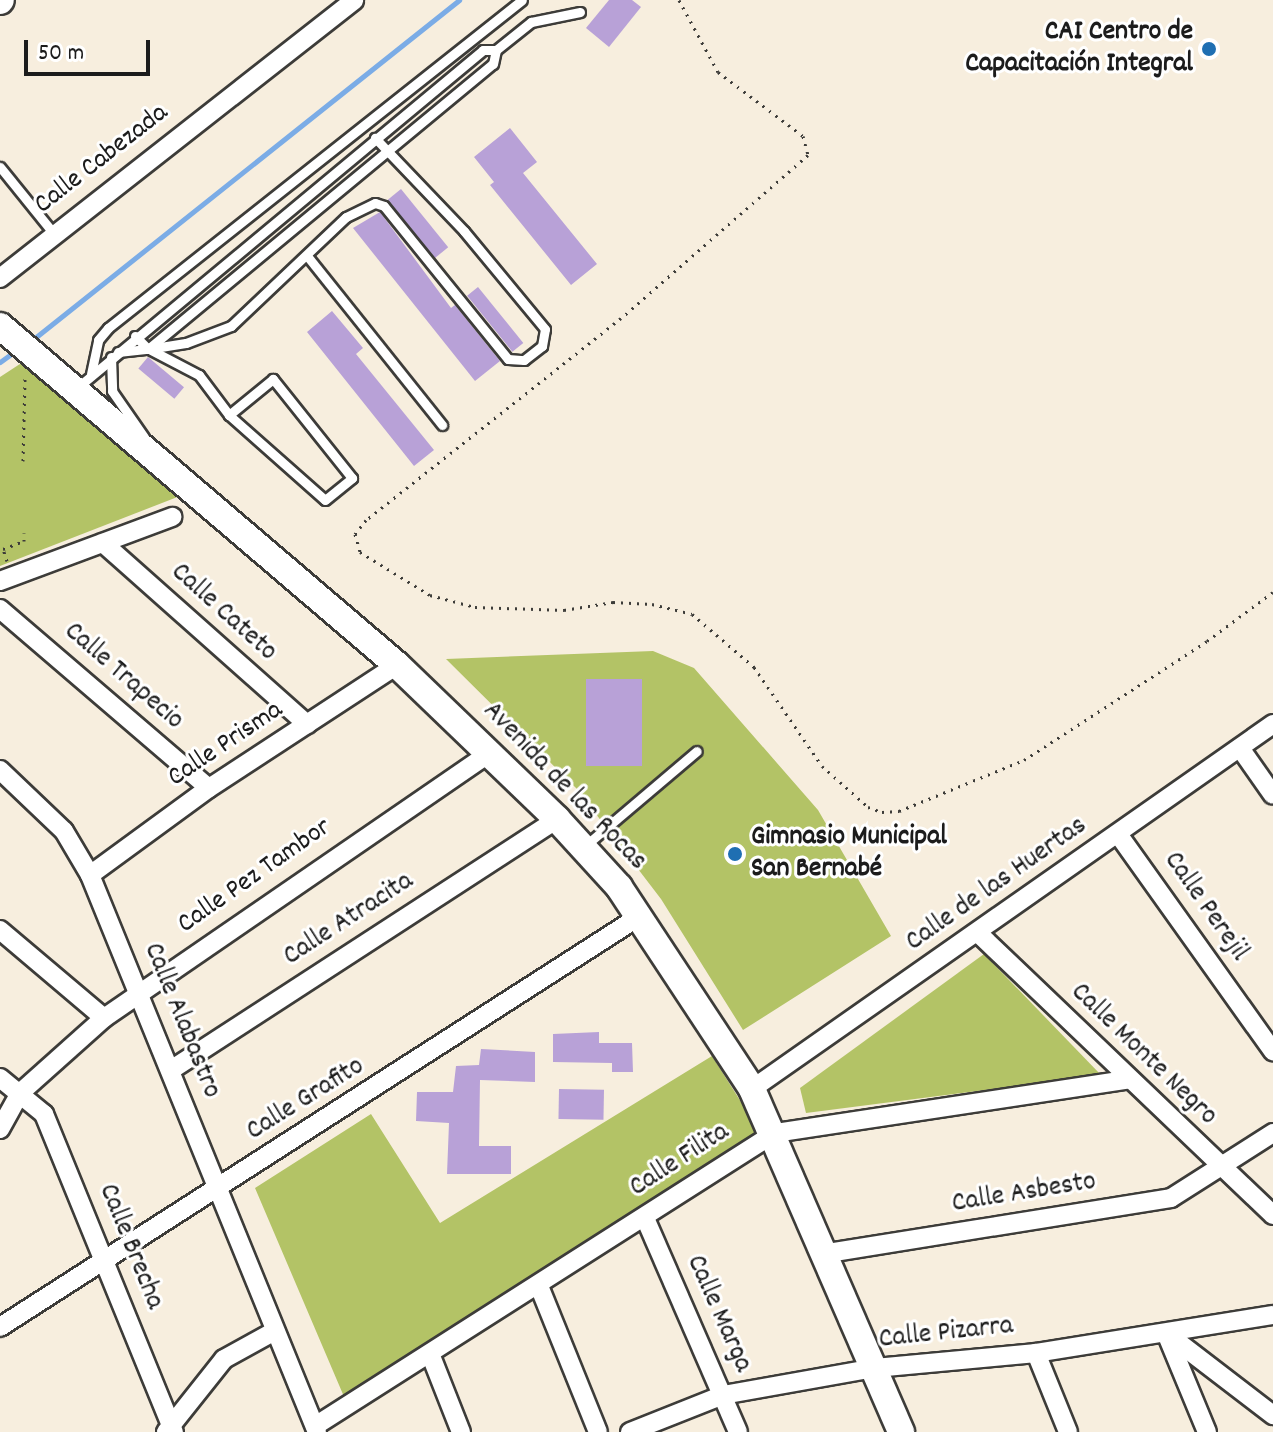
<!DOCTYPE html>
<html>
<head>
<meta charset="utf-8">
<style>
	body { margin:0 }
	#map { position:relative; width:1273px; height:1432px; overflow:hidden; background:#f7eede; font-family:Dekko,sans-serif }
	div>[style] { position:absolute }
	.green>* { inset:0; background:#b3c366 }
	.stream>* { height:5px; margin:-2.5px; padding:0 2.5px; transform-origin:2.5px; border-radius:2.5px; background:#7bace6 }
	.building>* { inset:0; background:#b8a1d7; transform-origin:0 0 }
	.path>* { height:3px; margin-top:-1.5px; transform-origin:0; background:repeating-linear-gradient(90deg,#3d3c39 0 2px,transparent 0 8px) }
	.roads { filter:drop-shadow(2px 0 #3d3c39) drop-shadow(-2px 0 #3d3c39) drop-shadow(0 2px #3d3c39) drop-shadow(0 -2px #3d3c39) }
	.lane>* { height:9px; margin:-4.5px; padding:0 4.5px; transform-origin:4.5px; border-radius:4.5px; background:#fff }
	.street>* { height:18px; margin:-9px; padding:0 9px; transform-origin:9px; border-radius:9px; background:#fff }
	.secondary>* { height:26px; margin:-13px; padding:0 13px; transform-origin:13px; border-radius:13px; background:#fff }
	.dots>* { width:22px; height:22px; translate:-50% -50%; box-sizing:border-box; border:4px solid #fff; border-radius:50% }
	span { translate:-50% -50%; white-space:nowrap; text-align:center; line-height:1.15; -webkit-text-stroke:6px #fff; paint-order:stroke }
	.poi-label { font-size:28px; color:#1c1c1c; font-weight:700 }
	.right { translate:-100% -50%; text-align:right }
	.left { translate:0 -50%; text-align:left }
	.street-label { font-size:28px; color:#1c1c1c }
	.scale { position:absolute; left:24px; top:40px; width:126px; height:36px; box-sizing:border-box; border:4px solid #1c1c1c; border-top:0; padding-left:10px; font-size:24px; line-height:28px; white-space:nowrap; color:#1c1c1c; -webkit-text-stroke:6px #fff; paint-order:stroke }
</style>
</head>
<body>
<div id="map">
	<div class="green">
		<i style="clip-path:polygon(23px 362px,180px 496px,0 566px,0 377px)"></i>
		<i style="clip-path:polygon(653px 651px,694px 668px,818px 810px,891px 936px,743px 1030px,661px 899px,576px 788px,446px 659px)"></i>
		<i style="clip-path:polygon(984px 954px,1101px 1075px,806px 1113px,800px 1088px)"></i>
		<i style="clip-path:polygon(712px 1056px,760px 1132px,345px 1399px,255px 1188px,371px 1114px,440px 1223px)"></i>
	</div>
	<div class="stream">
		<i style="left:36px;top:337px;width:541px;rotate:-38.54deg"></i>
		<i style="left:0;top:362px;width:14px;rotate:-36deg"></i>
	</div>
	<div class="building">
		<i style="clip-path:polygon(609px 0,632px 0,641px 7px,609px 47px,586px 28px)"></i>
		<i style="clip-path:polygon(510px 128px,537px 162px,523px 173px,597px 264px,571px 285px,490px 185px,494px 182px,474px 157px)"></i>
		<i style="left:401px;top:189px;width:75px;height:17px;rotate:51deg"></i>
		<i style="clip-path:polygon(380px 212px,451px 308px,455px 305px,500px 361px,475px 381px,353px 228px)"></i>
		<i style="left:478px;top:287px;width:72px;height:14px;rotate:51deg"></i>
		<i style="clip-path:polygon(332px 311px,363px 348px,356px 354px,434px 450px,414px 466px,307px 332px)"></i>
		<i style="left:148px;top:357px;width:47px;height:15px;rotate:40deg"></i>
		<i style="left:586px;top:679px;width:56px;height:87px"></i>
		<i style="clip-path:polygon(599px 1032px,599px 1043px,632px 1043px,633px 1072px,612px 1072px,612px 1063px,553px 1062px,553px 1034px)"></i>
		<i style="clip-path:polygon(481px 1049px,535px 1052px,535px 1082px,480px 1080px,479px 1146px,511px 1146px,511px 1174px,447px 1174px,449px 1123px,416px 1121px,417px 1092px,453px 1092px,456px 1066px,479px 1065px)"></i>
		<i style="left:559px;top:1089px;width:45px;height:30px;rotate:1deg"></i>
	</div>
	<div class="path">
		<i style="left:679px;top:0;width:82px;rotate:61.6deg"></i>
		<i style="left:718px;top:72px;width:106px;rotate:37deg"></i>
		<i style="left:803px;top:136px;width:20px;rotate:75deg"></i>
		<i style="left:808px;top:155px;width:248px;rotate:138.9deg"></i>
		<i style="left:621px;top:318px;width:325px;rotate:141.6deg"></i>
		<i style="left:366px;top:520px;width:18px;rotate:128deg"></i>
		<i style="left:355px;top:534px;width:19px;rotate:74deg"></i>
		<i style="left:360px;top:552px;width:82px;rotate:31.6deg"></i>
		<i style="left:430px;top:595px;width:47px;rotate:14.9deg"></i>
		<i style="left:475px;top:607px;width:89px;rotate:1.9deg"></i>
		<i style="left:564px;top:610px;width:50px;rotate:-9.3deg"></i>
		<i style="left:613px;top:602px;width:39px;rotate:3deg"></i>
		<i style="left:652px;top:604px;width:41px;rotate:14deg"></i>
		<i style="left:692px;top:614px;width:82px;rotate:40.5deg"></i>
		<i style="left:754px;top:667px;width:120px;rotate:55.5deg"></i>
		<i style="left:822px;top:766px;width:62px;rotate:41.7deg"></i>
		<i style="left:868px;top:807px;width:15px;rotate:20deg"></i>
		<i style="left:882px;top:812px;width:17px;rotate:-3deg"></i>
		<i style="left:899px;top:811px;width:135px;rotate:-22.2deg"></i>
		<i style="left:1024px;top:760px;width:218px;rotate:-33deg"></i>
		<i style="left:1207px;top:641px;width:82px;rotate:-36.6deg"></i>
		<i style="left:23px;top:461px;width:84px;rotate:-88.6deg"></i>
		<i style="left:7px;top:561px;width:13px;rotate:-108deg"></i>
		<i style="left:3px;top:549px;width:22px;rotate:-21deg"></i>
		<i style="left:24px;top:541px;width:8px;rotate:-90deg"></i>
	</div>
	<div class="roads">
		<div class="lane">
			<i style="left:0;top:167px;width:86px;rotate:51.1deg"></i>
			<i style="left:308px;top:257px;width:215px;rotate:51.4deg"></i>
			<i style="left:135px;top:336px;width:18px;rotate:45deg"></i>
			<i style="left:148px;top:349px;width:38px;rotate:-9deg"></i>
			<i style="left:186px;top:343px;width:48px;rotate:-20.7deg"></i>
			<i style="left:231px;top:326px;width:158px;rotate:-43.5deg"></i>
			<i style="left:346px;top:217px;width:32px;rotate:-26deg"></i>
			<i style="left:375px;top:203px;width:9px;rotate:18deg"></i>
			<i style="left:384px;top:206px;width:197px;rotate:51deg"></i>
			<i style="left:508px;top:359px;width:16px;rotate:4deg"></i>
			<i style="left:524px;top:360px;width:23px;rotate:-38deg"></i>
			<i style="left:542px;top:346px;width:17px;rotate:-80deg"></i>
			<i style="left:545px;top:329px;width:127px;rotate:-129.6deg"></i>
			<i style="left:464px;top:231px;width:129px;rotate:-133.7deg"></i>
			<i style="left:151px;top:350px;width:54px;rotate:27.5deg"></i>
			<i style="left:199px;top:375px;width:50px;rotate:53.1deg"></i>
			<i style="left:229px;top:415px;width:128px;rotate:41.5deg"></i>
			<i style="left:325px;top:500px;width:35px;rotate:-39deg"></i>
			<i style="left:352px;top:478px;width:127px;rotate:-128.6deg"></i>
			<i style="left:273px;top:379px;width:57px;rotate:140.7deg"></i>
			<i style="left:118px;top:352px;width:30px;rotate:-6deg"></i>
			<i style="left:148px;top:349px;width:447px;rotate:-39.6deg"></i>
			<i style="left:493px;top:64px;width:14px;rotate:-78deg"></i>
			<i style="left:111px;top:357px;width:34px;rotate:88deg"></i>
			<i style="left:112px;top:391px;width:56px;rotate:55.2deg"></i>
			<i style="left:91px;top:374px;width:35px;rotate:-78deg"></i>
			<i style="left:98px;top:340px;width:16px;rotate:-50deg"></i>
			<i style="left:108px;top:328px;width:528px;rotate:-38.39deg"></i>
			<i style="left:78px;top:387px;width:527px;rotate:-39.76deg"></i>
			<i style="left:483px;top:50px;width:13px"></i>
			<i style="left:496px;top:50px;width:45px;rotate:-38.7deg"></i>
			<i style="left:531px;top:22px;width:50px;rotate:-11.5deg"></i>
			<i style="left:586px;top:845px;width:145px;rotate:-40.3deg"></i>
		</div>
		<div class="street">
			<i style="left:0;top:278px;width:450px;rotate:-38.1deg"></i>
			<i style="left:103px;top:543px;width:273px;rotate:41.6deg"></i>
			<i style="left:0;top:581px;width:184px;rotate:-20.4deg"></i>
			<i style="left:0;top:609px;width:275px;rotate:40.6deg"></i>
			<i style="left:1240px;top:748px;width:57px;rotate:54.9deg"></i>
			<i style="left:0;top:770px;width:88px;rotate:43.6deg"></i>
			<i style="left:64px;top:831px;width:51px;rotate:59.4deg"></i>
			<i style="left:90px;top:875px;width:601px;rotate:67.83deg"></i>
			<i style="left:1118px;top:834px;width:267px;rotate:54.5deg"></i>
			<i style="left:90px;top:875px;width:147px;rotate:-36.2deg"></i>
			<i style="left:209px;top:788px;width:225px;rotate:-33.2deg"></i>
			<i style="left:0;top:930px;width:136px;rotate:40.2deg"></i>
			<i style="left:978px;top:933px;width:408px;rotate:43.7deg"></i>
			<i style="left:171px;top:1070px;width:460px;rotate:-33deg"></i>
			<i style="left:0;top:1078px;width:57px;rotate:39.3deg"></i>
			<i style="left:44px;top:1114px;width:344px;rotate:67.8deg"></i>
			<i style="left:752px;top:1089px;width:636px;rotate:-35.01deg"></i>
			<i style="left:0;top:1129px;width:41px;rotate:-60.9deg"></i>
			<i style="left:20px;top:1093px;width:113px;rotate:-41.8deg"></i>
			<i style="left:104px;top:1018px;width:467px;rotate:-34.5deg"></i>
			<i style="left:645px;top:1218px;width:233px;rotate:66.5deg"></i>
			<i style="left:828px;top:1253px;width:347px;rotate:-9.1deg"></i>
			<i style="left:1171px;top:1198px;width:121px;rotate:-32.5deg"></i>
			<i style="left:539px;top:1286px;width:157px;rotate:68deg"></i>
			<i style="left:0;top:1327px;width:761px;rotate:-32.71deg"></i>
			<i style="left:1166px;top:1333px;width:135px;rotate:37.5deg"></i>
			<i style="left:1166px;top:1333px;width:107px;rotate:67.5deg"></i>
			<i style="left:1036px;top:1353px;width:85px;rotate:67.9deg"></i>
			<i style="left:431px;top:1356px;width:82px;rotate:68.5deg"></i>
			<i style="left:315px;top:1426px;width:545px;rotate:-32.5deg"></i>
			<i style="left:775px;top:1133px;width:356px;rotate:-8.6deg"></i>
			<i style="left:166px;top:1432px;width:93px;rotate:-51.5deg"></i>
			<i style="left:224px;top:1359px;width:58px;rotate:-28.8deg"></i>
			<i style="left:630px;top:1432px;width:100px;rotate:-21.7deg"></i>
			<i style="left:723px;top:1395px;width:154px;rotate:-10.1deg"></i>
			<i style="left:875px;top:1368px;width:162px;rotate:-5.3deg"></i>
			<i style="left:1036px;top:1353px;width:240px;rotate:-9.1deg"></i>
		</div>
		<div class="secondary">
			<i style="left:0;top:1px;width:1px;rotate:-45deg"></i>
			<i style="left:0;top:326px;width:522px;rotate:40.49deg"></i>
			<i style="left:397px;top:665px;width:222px;rotate:43.9deg"></i>
			<i style="left:557px;top:819px;width:92px;rotate:47.6deg"></i>
			<i style="left:619px;top:887px;width:242px;rotate:56.6deg"></i>
			<i style="left:752px;top:1089px;width:374px;rotate:66.5deg"></i>
		</div>
	</div>
	<div class="dots">
		<i style="left:1209px;top:49px;background:#1f6fb2"></i>
		<i style="left:735px;top:854px;background:#1f6fb2"></i>
	</div>
	<div class="poi-label">
		<span class="right" style="left:1193px;top:49px">CAI Centro de<br>Capacitación Integral</span>
		<span class="left" style="left:751px;top:854px">Gimnasio Municipal<br>San Bernabé</span>
	</div>
	<div class="street-label">
		<span style="left:102px;top:160px;rotate:-38deg">Calle Cabezada</span>
		<span style="left:223px;top:613px;rotate:42deg">Calle Cateto</span>
		<span style="left:123px;top:677px;rotate:41deg">Calle Trapecio</span>
		<span style="left:226px;top:745px;rotate:-34deg">Calle Prisma</span>
		<span style="left:564px;top:787px;rotate:46deg">Avenida de las Rocas</span>
		<span style="left:255px;top:877px;rotate:-35deg">Calle Pez Tambor</span>
		<span style="left:997px;top:885px;rotate:-35deg">Calle de las Huertas</span>
		<span style="left:1205px;top:907px;rotate:55deg">Calle Perejil</span>
		<span style="left:349px;top:920px;rotate:-33deg">Calle Atracita</span>
		<span style="left:181px;top:1021px;rotate:68deg">Calle Alabastro</span>
		<span style="left:1143px;top:1055px;rotate:44deg">Calle Monte Negro</span>
		<span style="left:306px;top:1100px;rotate:-32deg">Calle Grafito</span>
		<span style="left:680px;top:1161px;rotate:-33deg">Calle Filita</span>
		<span style="left:1024px;top:1194px;rotate:-9deg">Calle Asbesto</span>
		<span style="left:130px;top:1247px;rotate:68deg">Calle Brecha</span>
		<span style="left:718px;top:1314px;rotate:66deg">Calle Marga</span>
		<span style="left:946px;top:1334px;rotate:-6deg">Calle Pizarra</span>
	</div>
	<div class="scale">50 m</div>
</div>
</body>
</html>
